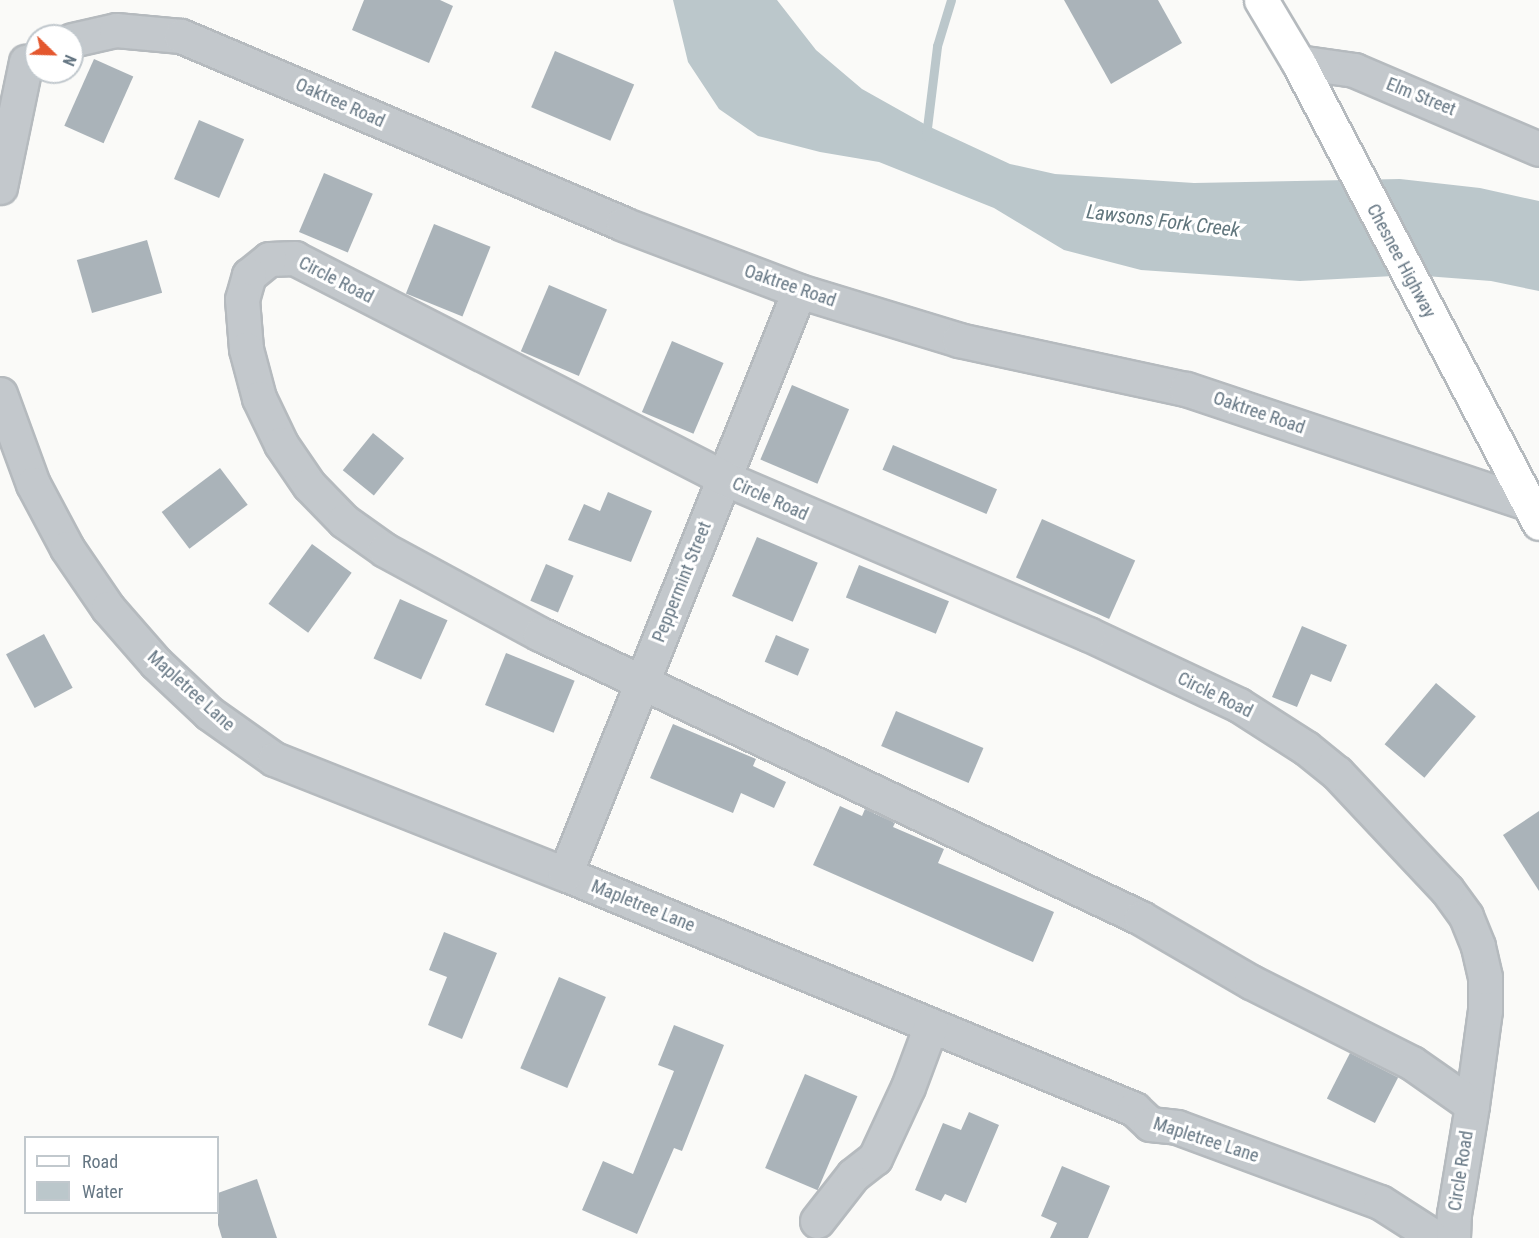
<!DOCTYPE html>
<html>
<head>
<meta charset="utf-8">
<style>
	body { margin:0 }
	#map { position:relative; width:1539px; height:1238px; overflow:hidden; background:#fafaf8; font-family:"Roboto Condensed",sans-serif }
	div>[style] { position:absolute }
	.water>* { inset:0; background:#bbc7cb }
	.stream>* { height:9px; margin:-4.5px; padding:0 4.5px; transform-origin:4.5px; border-radius:4.5px; background:#bbc7cb }
	.building>* { inset:0; background:#aab3b9; transform-origin:0 0 }
	.roads { filter:drop-shadow(2px 0 #b5babe) drop-shadow(-2px 0 #b5babe) drop-shadow(0 2px #b5babe) drop-shadow(0 -2px #b5babe) }
	.minor>* { height:33px; margin:-16.5px; padding:0 16.5px; transform-origin:16.5px; border-radius:16.5px; background:#c3c8cc }
	.major>* { height:33px; margin:-16.5px; padding:0 16.5px; transform-origin:16.5px; border-radius:16.5px; background:#fff }
	span { translate:-50% -50%; white-space:nowrap; text-align:center; line-height:1.15; -webkit-text-stroke:6px #fff; paint-order:stroke }
	.street-label { font-size:18px; color:#657683 }
	.water-label { font-size:20px; color:#60757c; font-style:italic }
	.legend { position:absolute; left:24px; top:1136px; width:195px; height:78px; box-sizing:border-box; background:#fff; border:2px solid #c1c8cd; margin:0; padding:8px 10px; list-style:none; font-size:18px; color:#657683 }
	.legend li { display:flex; align-items:center; gap:12px; height:30px }
	.legend b { width:30px; border:2px solid #c1c8cd }
	.north { position:absolute; left:24px; top:24px; width:60px; height:60px; box-sizing:border-box; background:#fff; border:2px solid #c1c8cd; border-radius:50%; rotate:113deg; font-size:16px; font-weight:700; line-height:24px; text-align:center; color:#657683 }
	.north::after { content:''; display:block; margin:auto; width:21px; height:27px; background:#e4572e; clip-path:polygon(50% 0,100% 100%,50% 72%,0 100%) }
</style>
</head>
<body>
<div id="map">
	<div class="water">
		<i style="clip-path:polygon(673px 0,777px 0,816px 50px,862px 89px,928px 126px,1010px 164px,1055px 174px,1194px 183px,1400px 179px,1480px 188px,1539px 201px,1539px 291px,1491px 281px,1412px 275px,1300px 281px,1141px 270px,1064px 250px,994px 208px,879px 162px,820px 152px,758px 136px,719px 109px,688px 62px)"></i>
	</div>
	<div class="stream">
		<i style="left:926px;top:136px;width:91px;rotate:-83deg"></i>
		<i style="left:937px;top:46px;width:48px;rotate:-73.1deg"></i>
	</div>
	<div class="building">
		<i style="clip-path:polygon(364px 0,440px 0,453px 6px,429px 63px,352px 30px)"></i>
		<i style="clip-path:polygon(1064px 0,1158px 0,1182px 43px,1111px 84px)"></i>
		<i style="left:555px;top:51px;width:86px;height:61px;rotate:23deg"></i>
		<i style="left:94px;top:59px;width:43px;height:73px;rotate:24deg"></i>
		<i style="left:199px;top:120px;width:49px;height:64px;rotate:23deg"></i>
		<i style="left:324px;top:173px;width:53px;height:64px;rotate:23deg"></i>
		<i style="left:434px;top:224px;width:61px;height:75px;rotate:22deg"></i>
		<i style="left:147px;top:240px;width:55px;height:73px;rotate:74deg"></i>
		<i style="left:549px;top:285px;width:63px;height:72px;rotate:23deg"></i>
		<i style="left:672px;top:341px;width:56px;height:77px;rotate:23deg"></i>
		<i style="left:792px;top:385px;width:62px;height:81px;rotate:23deg"></i>
		<i style="left:373px;top:433px;width:40px;height:48px;rotate:39deg"></i>
		<i style="left:893px;top:445px;width:113px;height:27px;rotate:23deg"></i>
		<i style="left:220px;top:468px;width:46px;height:73px;rotate:53deg"></i>
		<i style="clip-path:polygon(608px 492px,652px 511px,631px 562px,568px 540px,584px 504px,600px 511px)"></i>
		<i style="left:1042px;top:519px;width:102px;height:64px;rotate:24deg"></i>
		<i style="left:757px;top:537px;width:66px;height:64px;rotate:23deg"></i>
		<i style="left:312px;top:544px;width:49px;height:74px;rotate:36deg"></i>
		<i style="left:546px;top:564px;width:30px;height:40px;rotate:23deg"></i>
		<i style="left:859px;top:565px;width:97px;height:35px;rotate:22deg"></i>
		<i style="left:400px;top:599px;width:52px;height:65px;rotate:24deg"></i>
		<i style="clip-path:polygon(1302px 626px,1347px 645px,1331px 682px,1311px 674px,1297px 707px,1272px 697px)"></i>
		<i style="left:44px;top:634px;width:61px;height:43px;rotate:62deg"></i>
		<i style="left:776px;top:635px;width:36px;height:29px;rotate:23deg"></i>
		<i style="left:506px;top:653px;width:74px;height:56px;rotate:22deg"></i>
		<i style="left:1436px;top:683px;width:52px;height:80px;rotate:40deg"></i>
		<i style="left:896px;top:711px;width:95px;height:38px;rotate:23deg"></i>
		<i style="clip-path:polygon(673px 724px,756px 759px,753px 766px,786px 782px,774px 808px,741px 793px,733px 813px,650px 778px)"></i>
		<i style="clip-path:polygon(840px 806px,862px 816px,865px 809px,895px 823px,893px 827px,944px 849px,938px 863px,1054px 912px,1033px 962px,813px 865px)"></i>
		<i style="clip-path:polygon(1539px 811px,1539px 891px,1503px 835px)"></i>
		<i style="clip-path:polygon(444px 932px,497px 953px,462px 1039px,428px 1025px,447px 977px,429px 970px)"></i>
		<i style="left:559px;top:977px;width:51px;height:99px;rotate:23deg"></i>
		<i style="clip-path:polygon(674px 1025px,724px 1045px,682px 1151px,674px 1148px,637px 1234px,582px 1210px,603px 1161px,633px 1174px,674px 1071px,658px 1065px)"></i>
		<i style="left:1350px;top:1053px;width:54px;height:51px;rotate:27deg"></i>
		<i style="left:805px;top:1074px;width:57px;height:102px;rotate:23deg"></i>
		<i style="clip-path:polygon(969px 1112px,999px 1125px,966px 1203px,945px 1194px,941px 1201px,915px 1190px,943px 1123px,961px 1130px)"></i>
		<i style="clip-path:polygon(1062px 1166px,1110px 1186px,1088px 1238px,1050px 1238px,1057px 1223px,1041px 1216px)"></i>
		<i style="clip-path:polygon(257px 1179px,277px 1238px,222px 1238px,218px 1225px,218px 1193px)"></i>
	</div>
	<div class="roads">
		<div class="minor">
			<i style="left:72px;top:40px;width:45px;rotate:-12.8deg"></i>
			<i style="left:116px;top:30px;width:65px;rotate:5.3deg"></i>
			<i style="left:181px;top:36px;width:480px;rotate:23deg"></i>
			<i style="left:623px;top:224px;width:188px;rotate:20.8deg"></i>
			<i style="left:799px;top:291px;width:167px;rotate:17deg"></i>
			<i style="left:959px;top:340px;width:232px;rotate:12.2deg"></i>
			<i style="left:1186px;top:389px;width:360px;rotate:18.5deg"></i>
			<i style="left:1298px;top:62px;width:57px;rotate:8.1deg"></i>
			<i style="left:1354px;top:70px;width:201px;rotate:23.1deg"></i>
			<i style="left:0;top:187px;width:128px;rotate:-78.3deg"></i>
			<i style="left:0;top:394px;width:96px;rotate:69.9deg"></i>
			<i style="left:33px;top:484px;width:72px;rotate:62deg"></i>
			<i style="left:67px;top:548px;width:73px;rotate:55.7deg"></i>
			<i style="left:108px;top:608px;width:73px;rotate:48.9deg"></i>
			<i style="left:156px;top:663px;width:73px;rotate:43.3deg"></i>
			<i style="left:209px;top:713px;width:80px;rotate:35.3deg"></i>
			<i style="left:274px;top:759px;width:313px;rotate:21.6deg"></i>
			<i style="left:565px;top:874px;width:616px;rotate:22.44deg"></i>
			<i style="left:1134px;top:1109px;width:22px;rotate:43deg"></i>
			<i style="left:1150px;top:1124px;width:27px;rotate:6deg"></i>
			<i style="left:1177px;top:1127px;width:216px;rotate:20.3deg"></i>
			<i style="left:1380px;top:1202px;width:67px;rotate:32.7deg"></i>
			<i style="left:565px;top:874px;width:628px;rotate:-68.13deg"></i>
			<i style="left:817px;top:1221px;width:58px;rotate:-52deg"></i>
			<i style="left:853px;top:1175px;width:28px;rotate:-38deg"></i>
			<i style="left:875px;top:1158px;width:78px;rotate:-65.1deg"></i>
			<i style="left:908px;top:1087px;width:66px;rotate:-69.6deg"></i>
			<i style="left:1453px;top:1238px;width:24px;rotate:-88deg"></i>
			<i style="left:1454px;top:1214px;width:110px;rotate:-80.6deg"></i>
			<i style="left:1472px;top:1105px;width:96px;rotate:-82.2deg"></i>
			<i style="left:1485px;top:1010px;width:33px;rotate:-90deg"></i>
			<i style="left:1485px;top:977px;width:32px;rotate:-103deg"></i>
			<i style="left:1478px;top:946px;width:32px;rotate:-112deg"></i>
			<i style="left:1466px;top:916px;width:32px;rotate:-126deg"></i>
			<i style="left:1447px;top:890px;width:161px;rotate:-133.2deg"></i>
			<i style="left:1337px;top:773px;width:40px;rotate:-141deg"></i>
			<i style="left:1306px;top:748px;width:80px;rotate:-147.3deg"></i>
			<i style="left:1239px;top:705px;width:167px;rotate:-154.8deg"></i>
			<i style="left:1088px;top:634px;width:396px;rotate:-156.8deg"></i>
			<i style="left:724px;top:478px;width:482px;rotate:-152.9deg"></i>
			<i style="left:295px;top:258px;width:26px;rotate:178deg"></i>
			<i style="left:269px;top:259px;width:26px;rotate:141deg"></i>
			<i style="left:249px;top:275px;width:25px;rotate:106deg"></i>
			<i style="left:242px;top:299px;width:50px;rotate:85.4deg"></i>
			<i style="left:246px;top:349px;width:51px;rotate:75.1deg"></i>
			<i style="left:259px;top:398px;width:51px;rotate:64.4deg"></i>
			<i style="left:281px;top:444px;width:50px;rotate:55.7deg"></i>
			<i style="left:309px;top:485px;width:50px;rotate:45.8deg"></i>
			<i style="left:344px;top:521px;width:50px;rotate:35.3deg"></i>
			<i style="left:385px;top:550px;width:176px;rotate:28.5deg"></i>
			<i style="left:540px;top:634px;width:665px;rotate:25.29deg"></i>
			<i style="left:1141px;top:918px;width:127px;rotate:30.2deg"></i>
			<i style="left:1251px;top:982px;width:180px;rotate:26.7deg"></i>
			<i style="left:1412px;top:1063px;width:73px;rotate:35deg"></i>
		</div>
		<div class="major">
			<i style="left:1261px;top:0;width:72px;rotate:59.2deg"></i>
			<i style="left:1298px;top:62px;width:520px;rotate:62.4deg"></i>
		</div>
	</div>
	<div class="street-label">
		<span style="left:1421px;top:97px;rotate:22deg">Elm Street</span>
		<span style="left:340px;top:103px;rotate:24deg">Oaktree Road</span>
		<span style="left:1401px;top:261px;rotate:62deg">Chesnee Highway</span>
		<span style="left:336px;top:280px;rotate:27deg">Circle Road</span>
		<span style="left:790px;top:286px;rotate:19deg">Oaktree Road</span>
		<span style="left:1259px;top:413px;rotate:19deg">Oaktree Road</span>
		<span style="left:770px;top:499px;rotate:24deg">Circle Road</span>
		<span style="left:682px;top:582px;rotate:-68deg">Peppermint Street</span>
		<span style="left:191px;top:691px;rotate:42deg">Mapletree Lane</span>
		<span style="left:1215px;top:695px;rotate:26deg">Circle Road</span>
		<span style="left:643px;top:906px;rotate:22deg">Mapletree Lane</span>
		<span style="left:1206px;top:1140px;rotate:18deg">Mapletree Lane</span>
		<span style="left:1461px;top:1171px;rotate:-81deg">Circle Road</span>
	</div>
	<div class="water-label">
		<span style="left:1163px;top:221px;rotate:7deg">Lawsons Fork Creek</span>
	</div>
	<ul class="legend">
	<li><b style="height:8px;background:#fff"></b>Road</li>
	<li><b style="height:16px;background:#bbc7cb"></b>Water</li>
	</ul>
	<div class="north">N</div>
</div>
</body>
</html>
